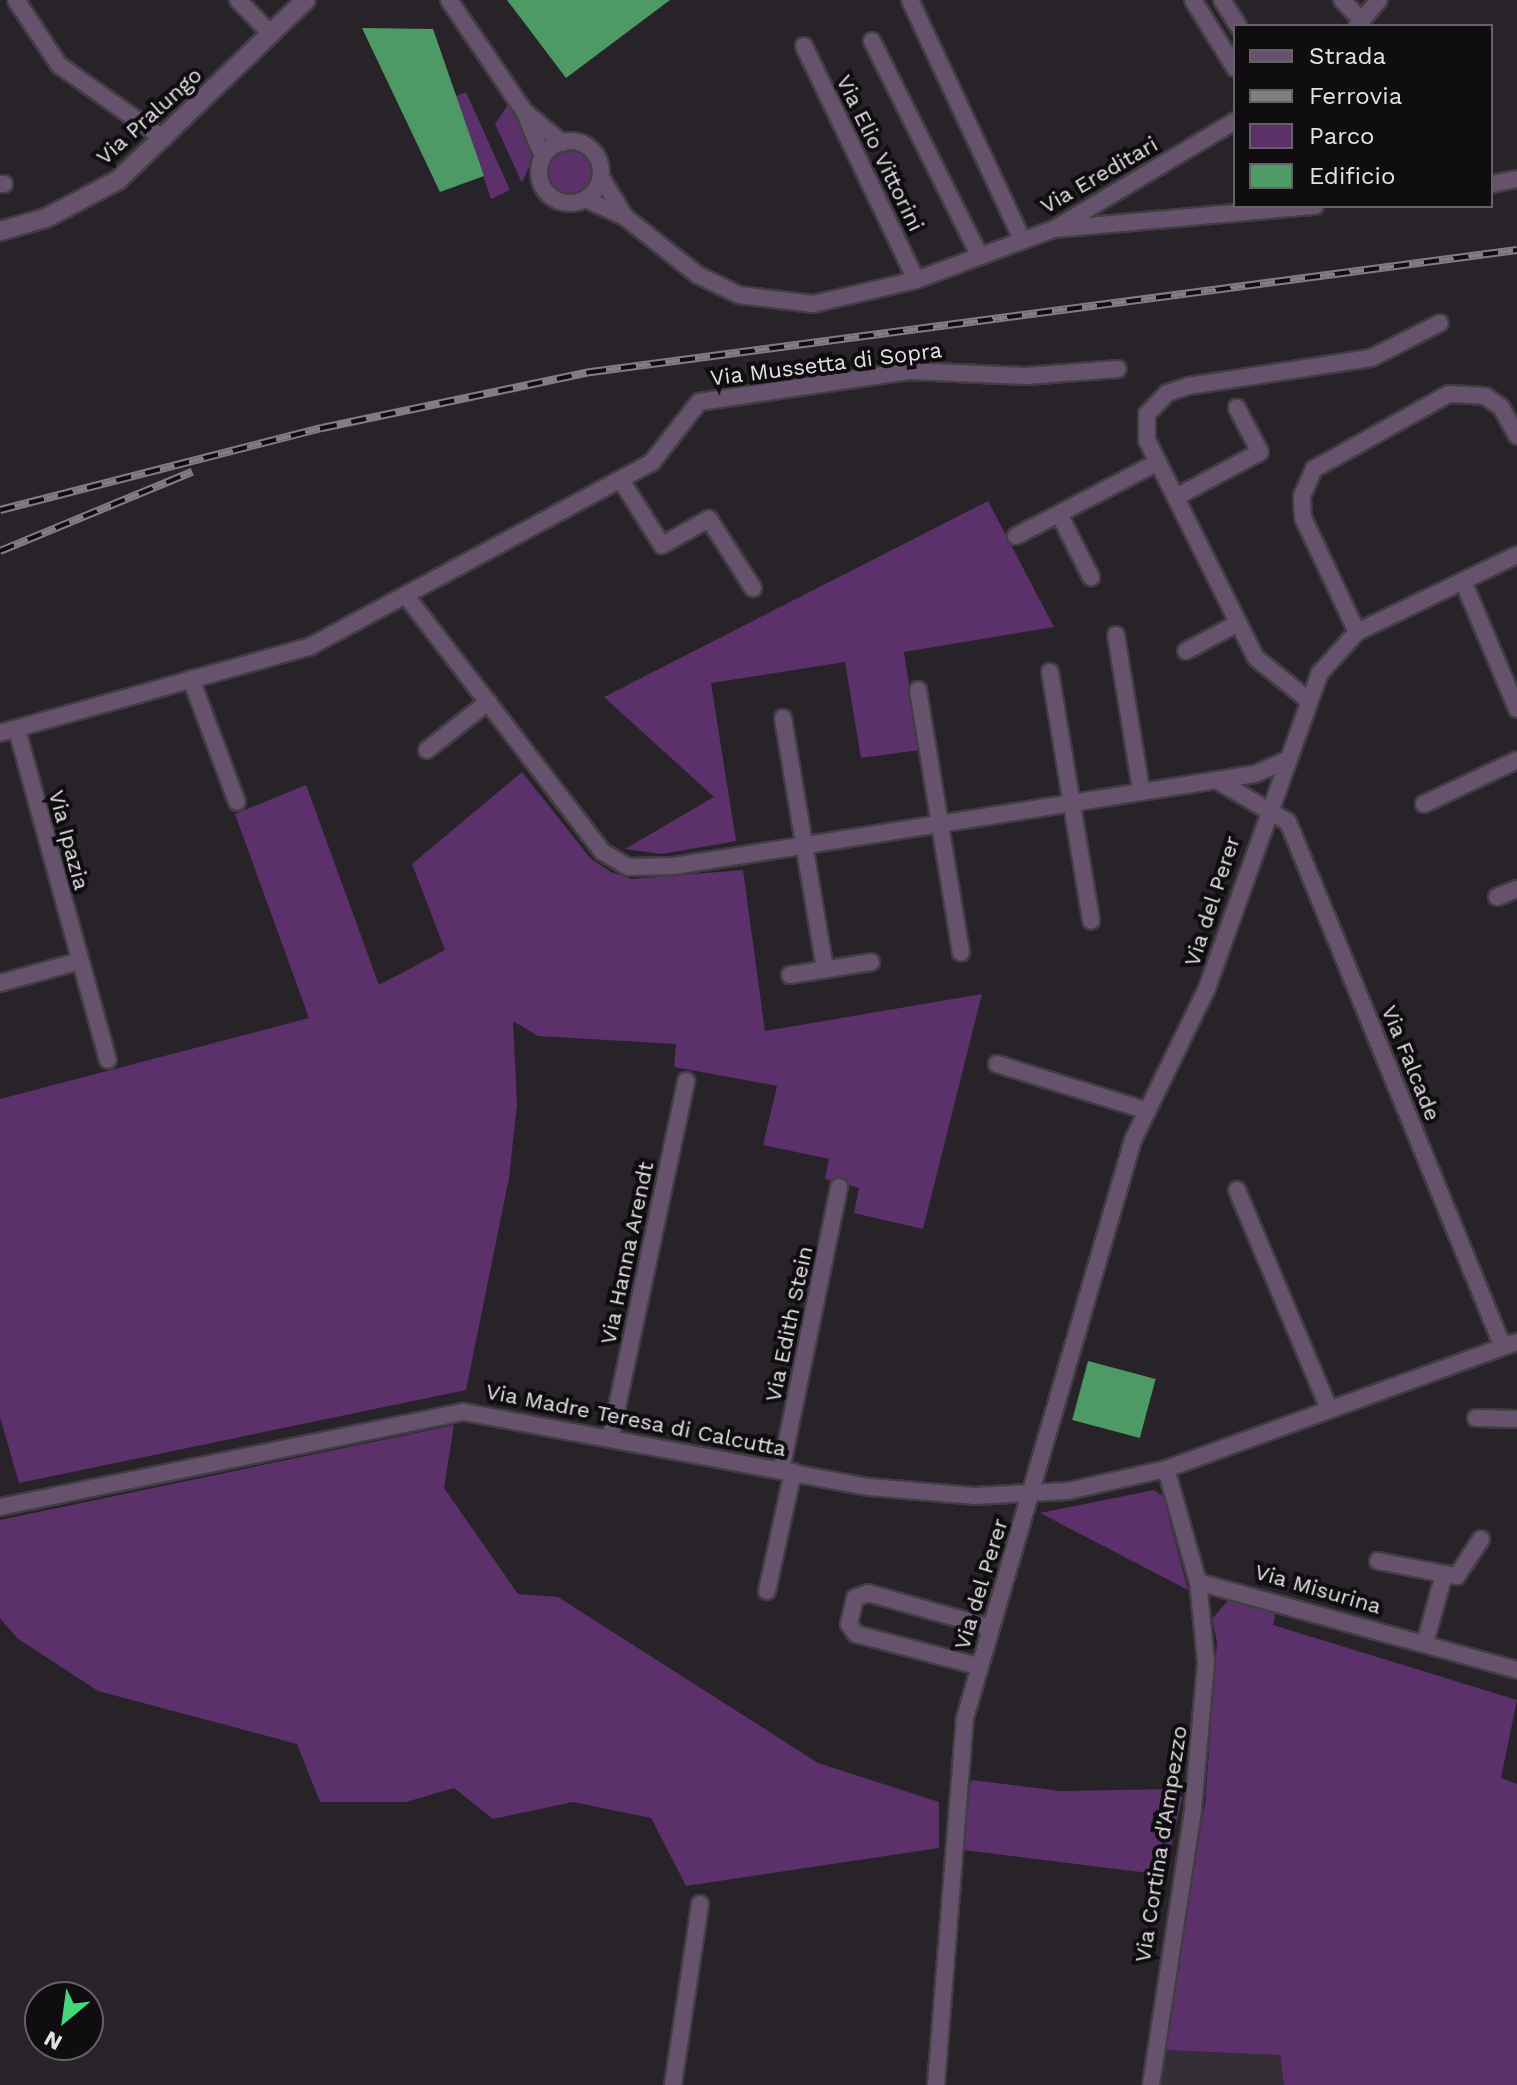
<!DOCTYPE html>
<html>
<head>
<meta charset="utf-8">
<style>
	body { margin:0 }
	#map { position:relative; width:1517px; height:2085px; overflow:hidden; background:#272328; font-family:"Work Sans",sans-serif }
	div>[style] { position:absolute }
	.built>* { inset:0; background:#352e37 }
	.green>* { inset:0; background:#5c306a }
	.round { border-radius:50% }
	.building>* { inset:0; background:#4d9a64; transform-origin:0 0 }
	.roads { filter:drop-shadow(2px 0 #413e42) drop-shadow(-2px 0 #413e42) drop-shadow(0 2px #413e42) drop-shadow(0 -2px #413e42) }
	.minor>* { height:16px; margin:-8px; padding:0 8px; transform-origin:8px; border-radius:8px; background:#66526d }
	.minor>.ring { margin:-8px; padding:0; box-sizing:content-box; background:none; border:16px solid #66526d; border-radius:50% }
	.tertiary>* { height:18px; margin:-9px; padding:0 9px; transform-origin:9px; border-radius:9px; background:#66526d }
	.rail>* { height:8px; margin-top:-4px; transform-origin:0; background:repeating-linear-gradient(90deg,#0f0d0f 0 15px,#817e82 0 30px); box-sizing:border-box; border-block:2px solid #817e82 }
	span { translate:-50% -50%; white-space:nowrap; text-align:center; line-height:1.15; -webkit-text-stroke:8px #0f0d0f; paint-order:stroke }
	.street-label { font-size:22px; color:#e3e1e4 }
	.legend { position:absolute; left:1233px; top:24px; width:260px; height:184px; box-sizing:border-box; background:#0f0d0f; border:2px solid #646264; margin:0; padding:10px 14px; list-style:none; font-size:24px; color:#e3e1e4 }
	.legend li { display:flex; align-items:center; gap:16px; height:40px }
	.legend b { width:40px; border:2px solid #646264 }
	.north { position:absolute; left:24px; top:1981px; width:80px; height:80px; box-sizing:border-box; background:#0f0d0f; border:2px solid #646264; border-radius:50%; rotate:209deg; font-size:22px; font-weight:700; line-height:32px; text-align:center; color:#e3e1e4 }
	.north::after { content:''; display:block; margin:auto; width:28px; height:36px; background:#44d77b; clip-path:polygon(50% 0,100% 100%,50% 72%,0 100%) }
</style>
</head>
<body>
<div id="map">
	<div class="built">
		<i style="clip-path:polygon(1163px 2050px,1280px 2055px,1284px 2085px,1160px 2085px)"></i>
	</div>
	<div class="green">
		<i style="clip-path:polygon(466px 92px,510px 190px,491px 199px,456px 96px)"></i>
		<i style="clip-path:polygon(509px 103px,536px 151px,522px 183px,495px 124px)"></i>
		<i class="round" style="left:546px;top:150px;width:46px;height:46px"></i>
		<i style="clip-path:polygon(988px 501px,1054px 627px,904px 652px,919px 750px,861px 758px,845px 662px,711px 683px,736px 841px,662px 854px,625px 849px,714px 797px,604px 697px)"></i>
		<i style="clip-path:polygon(522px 772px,591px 859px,611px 872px,632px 879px,743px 870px,765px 1031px,982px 994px,923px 1229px,854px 1213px,859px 1188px,825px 1179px,829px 1159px,763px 1145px,777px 1086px,674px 1067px,676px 1044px,538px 1036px,513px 1021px,517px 1104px,509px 1178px,466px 1390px,19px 1483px,0 1417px,0 1099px,309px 1018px,235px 814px,306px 785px,379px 985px,445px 950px,412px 864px)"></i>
		<i style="clip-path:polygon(454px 1425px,444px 1488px,518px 1594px,558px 1597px,818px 1763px,939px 1802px,939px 1848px,686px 1886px,651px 1818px,573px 1802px,493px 1819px,454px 1788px,406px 1802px,320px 1802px,297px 1744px,98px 1691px,17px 1638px,0 1618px,0 1520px)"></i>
		<i style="clip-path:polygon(1154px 1490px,1163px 1496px,1188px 1590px,1040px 1513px)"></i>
		<i style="clip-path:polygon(1229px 1599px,1276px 1611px,1273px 1625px,1517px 1700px,1501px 1778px,1517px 1784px,1517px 2085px,1284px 2085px,1280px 2055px,1163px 2050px,1205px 1804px,1217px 1642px,1212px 1619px)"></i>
		<i style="clip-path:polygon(971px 1780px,1061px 1791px,1175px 1789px,1175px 1797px,1182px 1797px,1165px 1875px,963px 1850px)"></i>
	</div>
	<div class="building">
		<i style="clip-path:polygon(507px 0,670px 0,566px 78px)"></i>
		<i style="clip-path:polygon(362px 28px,433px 29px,484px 176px,440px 192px)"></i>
		<i style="left:1088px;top:1361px;width:70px;height:61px;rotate:15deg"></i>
	</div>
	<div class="roads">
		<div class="minor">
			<i style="left:16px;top:0;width:78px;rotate:56.5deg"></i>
			<i style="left:59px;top:65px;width:128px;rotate:35.2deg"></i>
			<i style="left:238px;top:0;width:47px;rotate:45.9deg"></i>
			<i style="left:449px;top:0;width:134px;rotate:56deg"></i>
			<i style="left:524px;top:111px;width:50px;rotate:40.1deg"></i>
			<i style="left:910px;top:0;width:262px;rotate:64.9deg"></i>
			<i style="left:1193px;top:0;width:80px;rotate:58.3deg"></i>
			<i style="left:1222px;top:0;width:31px;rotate:58deg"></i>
			<i style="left:1342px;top:0;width:29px;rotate:46deg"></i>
			<i style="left:1357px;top:26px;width:34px;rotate:-50deg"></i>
			<i style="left:872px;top:41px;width:239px;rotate:63.4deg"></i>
			<i style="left:804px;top:46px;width:259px;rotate:64.4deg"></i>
			<i style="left:526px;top:116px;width:44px;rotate:67.5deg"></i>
			<i class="ring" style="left:539px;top:141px;width:46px;height:46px"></i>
			<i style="left:601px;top:177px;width:47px;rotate:59deg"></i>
			<i style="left:0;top:184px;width:4px"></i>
			<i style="left:1491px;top:184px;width:26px;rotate:-11deg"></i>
			<i style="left:585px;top:199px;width:44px;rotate:24.2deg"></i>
			<i style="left:625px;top:217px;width:93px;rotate:38.5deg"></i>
			<i style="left:698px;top:275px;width:46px;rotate:26deg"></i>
			<i style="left:739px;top:295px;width:75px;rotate:6.9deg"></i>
			<i style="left:813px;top:304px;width:106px;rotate:-13.1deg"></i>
			<i style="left:916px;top:280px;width:147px;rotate:-20.3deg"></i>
			<i style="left:1054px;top:229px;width:211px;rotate:-30.8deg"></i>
			<i style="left:1055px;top:229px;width:261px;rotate:-5.1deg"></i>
			<i style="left:621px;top:480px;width:77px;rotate:57.8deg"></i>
			<i style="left:662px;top:545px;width:54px;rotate:-29deg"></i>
			<i style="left:709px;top:519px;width:82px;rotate:57.5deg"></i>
			<i style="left:1176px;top:497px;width:95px;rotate:-28.2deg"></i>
			<i style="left:1260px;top:452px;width:50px;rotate:-117.6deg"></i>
			<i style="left:1059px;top:514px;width:71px;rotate:63.1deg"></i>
			<i style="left:1016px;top:536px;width:160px;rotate:-27.5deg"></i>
			<i style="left:1463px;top:581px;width:139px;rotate:67.1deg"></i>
			<i style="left:407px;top:597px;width:322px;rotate:52.5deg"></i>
			<i style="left:603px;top:852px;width:29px;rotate:31deg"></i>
			<i style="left:628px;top:867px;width:46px;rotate:-1.2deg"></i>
			<i style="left:674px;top:866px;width:588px;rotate:-9deg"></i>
			<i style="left:1255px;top:774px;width:32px;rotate:-24deg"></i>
			<i style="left:1357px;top:632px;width:126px;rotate:-115.3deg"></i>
			<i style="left:1303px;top:518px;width:22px;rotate:-93deg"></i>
			<i style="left:1302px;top:496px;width:30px;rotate:-66deg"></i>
			<i style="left:1314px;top:469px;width:154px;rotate:-29.1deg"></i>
			<i style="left:1449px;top:394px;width:36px;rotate:3deg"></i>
			<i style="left:1485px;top:396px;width:19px;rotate:35deg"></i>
			<i style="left:1501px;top:407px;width:33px;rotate:61deg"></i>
			<i style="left:1116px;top:635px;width:157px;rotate:80.8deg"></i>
			<i style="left:1186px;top:651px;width:59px;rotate:-28.3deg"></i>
			<i style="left:1050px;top:672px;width:252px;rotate:80.6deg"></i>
			<i style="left:191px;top:679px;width:131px;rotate:69.5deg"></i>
			<i style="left:918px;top:690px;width:266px;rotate:80.7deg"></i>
			<i style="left:1307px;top:699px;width:65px;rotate:-141.2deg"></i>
			<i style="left:1256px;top:658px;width:244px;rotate:-116.6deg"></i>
			<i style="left:1147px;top:440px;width:26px;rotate:-90deg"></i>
			<i style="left:1147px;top:414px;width:29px;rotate:-46deg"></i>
			<i style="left:1167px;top:393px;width:22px;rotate:-18deg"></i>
			<i style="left:1188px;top:386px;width:185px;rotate:-8.7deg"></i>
			<i style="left:1371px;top:358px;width:77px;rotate:-26.9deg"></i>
			<i style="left:783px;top:718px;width:255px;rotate:80.5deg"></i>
			<i style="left:17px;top:730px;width:342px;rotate:74.6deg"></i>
			<i style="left:0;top:733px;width:321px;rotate:-15.6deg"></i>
			<i style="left:309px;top:647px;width:390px;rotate:-28.3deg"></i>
			<i style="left:652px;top:462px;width:76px;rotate:-51.9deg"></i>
			<i style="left:699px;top:402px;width:212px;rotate:-8.4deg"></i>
			<i style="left:909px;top:371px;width:117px;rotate:2.4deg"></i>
			<i style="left:1026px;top:376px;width:92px;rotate:-4.4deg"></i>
			<i style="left:427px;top:750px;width:78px;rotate:-38.2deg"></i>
			<i style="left:1218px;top:781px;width:81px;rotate:30.4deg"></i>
			<i style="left:1288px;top:822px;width:567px;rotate:67.73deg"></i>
			<i style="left:1424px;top:804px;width:103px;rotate:-25.3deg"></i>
			<i style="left:1497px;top:897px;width:22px;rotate:-22deg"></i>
			<i style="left:790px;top:975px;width:82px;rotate:-9.1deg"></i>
			<i style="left:0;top:983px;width:83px;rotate:-15.4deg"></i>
			<i style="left:997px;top:1064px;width:155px;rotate:17.3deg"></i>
			<i style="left:1237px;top:1190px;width:235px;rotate:67.2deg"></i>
			<i style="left:1476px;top:1418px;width:41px;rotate:1.4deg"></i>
			<i style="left:611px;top:1435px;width:362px;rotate:-78deg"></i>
			<i style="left:781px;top:1470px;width:289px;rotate:-78.4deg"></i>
			<i style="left:0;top:1507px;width:474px;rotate:-11.6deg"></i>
			<i style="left:464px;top:1412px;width:413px;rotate:10.5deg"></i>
			<i style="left:870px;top:1487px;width:104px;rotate:4.9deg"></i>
			<i style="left:974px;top:1496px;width:94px;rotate:-3deg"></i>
			<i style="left:1068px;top:1491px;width:100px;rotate:-12.7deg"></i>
			<i style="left:1166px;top:1469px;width:373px;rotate:-19.9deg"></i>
			<i style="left:1378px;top:1561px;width:67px;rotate:11.1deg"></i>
			<i style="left:1198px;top:1582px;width:331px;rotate:15.4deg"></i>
			<i style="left:767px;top:1591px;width:122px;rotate:-77.7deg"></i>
			<i style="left:1425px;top:1643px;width:72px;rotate:-74.6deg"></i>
			<i style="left:1444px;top:1574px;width:13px;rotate:9deg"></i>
			<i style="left:1457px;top:1576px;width:44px;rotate:-57deg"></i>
			<i style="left:978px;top:1666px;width:126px;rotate:-165.3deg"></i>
			<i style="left:856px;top:1634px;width:12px;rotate:-125deg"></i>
			<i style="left:849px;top:1624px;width:27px;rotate:-77deg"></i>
			<i style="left:855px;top:1598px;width:14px;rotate:-21deg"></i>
			<i style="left:868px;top:1593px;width:126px;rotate:15.7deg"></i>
			<i style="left:673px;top:2085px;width:183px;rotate:-81.5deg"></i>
			<i style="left:936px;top:2085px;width:368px;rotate:-85.5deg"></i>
			<i style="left:965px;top:1718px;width:602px;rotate:-73.79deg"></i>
			<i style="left:1133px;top:1140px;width:169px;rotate:-64deg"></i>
			<i style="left:1207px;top:988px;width:335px;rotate:-70.3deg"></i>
			<i style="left:1320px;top:673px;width:55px;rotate:-47.9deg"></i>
			<i style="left:1357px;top:632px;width:178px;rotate:-25.7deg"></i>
			<i style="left:1151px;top:2085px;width:279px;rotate:-81.3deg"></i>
			<i style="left:1193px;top:1809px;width:148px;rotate:-84.9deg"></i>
			<i style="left:1206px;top:1662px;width:80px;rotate:-95.7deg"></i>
			<i style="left:1198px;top:1582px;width:117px;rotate:-105.8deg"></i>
		</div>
		<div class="tertiary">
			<i style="left:0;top:231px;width:48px;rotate:-15.8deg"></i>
			<i style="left:46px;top:218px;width:81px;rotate:-27.8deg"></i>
			<i style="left:118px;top:180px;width:260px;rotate:-43.8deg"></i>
		</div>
	</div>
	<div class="rail">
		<i style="left:0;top:510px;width:332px;rotate:-14.3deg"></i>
		<i style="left:322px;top:428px;width:275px;rotate:-11.8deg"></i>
		<i style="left:591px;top:372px;width:934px;rotate:-7.51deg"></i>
		<i style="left:0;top:551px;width:208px;rotate:-22.4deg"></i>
	</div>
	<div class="street-label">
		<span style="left:149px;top:116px;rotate:-42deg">Via Pralungo</span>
		<span style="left:880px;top:153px;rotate:64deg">Via Elio Vittorini</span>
		<span style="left:1099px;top:175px;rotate:-30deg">Via Ereditari</span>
		<span style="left:826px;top:364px;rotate:-7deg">Via Mussetta di Sopra</span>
		<span style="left:69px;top:840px;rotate:75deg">Via Ipazia</span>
		<span style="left:1212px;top:901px;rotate:-72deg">Via del Perer</span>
		<span style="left:1411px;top:1063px;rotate:68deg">Via Falcade</span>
		<span style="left:627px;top:1253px;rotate:-78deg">Via Hanna Arendt</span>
		<span style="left:789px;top:1324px;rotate:-78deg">Via Edith Stein</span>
		<span style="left:636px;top:1420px;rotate:11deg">Via Madre Teresa di Calcutta</span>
		<span style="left:981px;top:1584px;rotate:-73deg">Via del Perer</span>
		<span style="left:1318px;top:1589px;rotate:16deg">Via Misurina</span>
		<span style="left:1161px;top:1844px;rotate:-81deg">Via Cortina d'Ampezzo</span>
	</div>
	<ul class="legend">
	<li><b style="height:10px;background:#66526d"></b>Strada</li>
	<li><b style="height:10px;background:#817e82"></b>Ferrovia</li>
	<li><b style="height:22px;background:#5c306a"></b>Parco</li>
	<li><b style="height:22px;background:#4d9a64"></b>Edificio</li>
	</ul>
	<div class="north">N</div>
</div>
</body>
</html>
